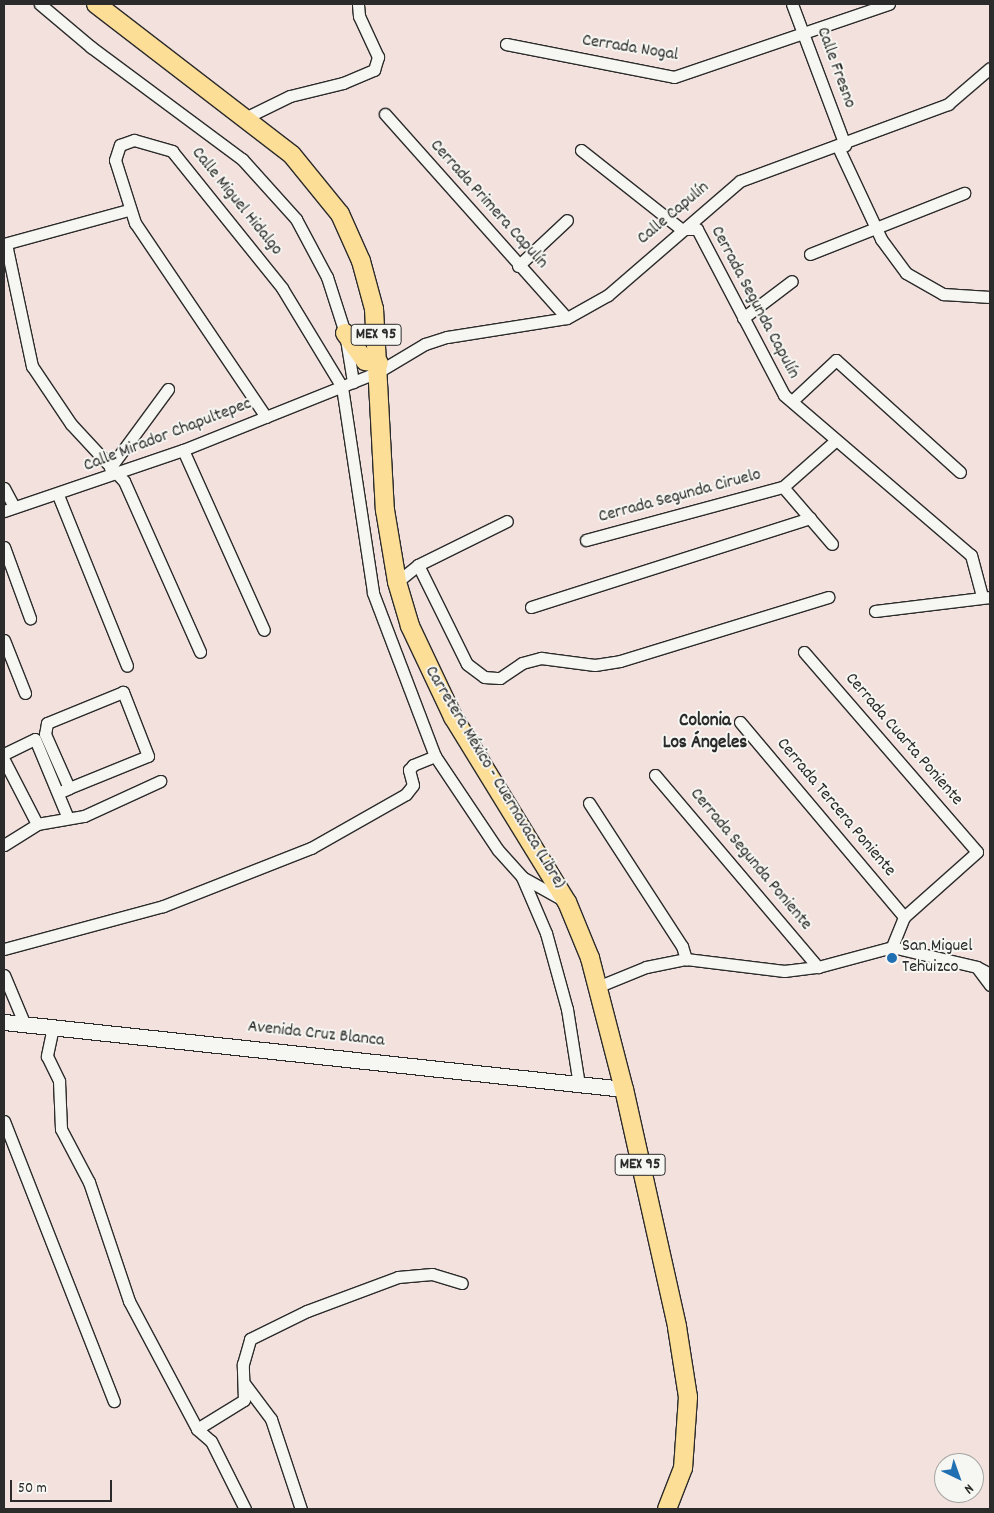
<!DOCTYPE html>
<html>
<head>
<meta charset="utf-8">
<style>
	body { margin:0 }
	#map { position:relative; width:994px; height:1513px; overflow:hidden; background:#f3e1de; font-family:Dekko,sans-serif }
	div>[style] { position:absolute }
	.roads { filter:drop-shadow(1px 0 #2b2b2b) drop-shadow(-1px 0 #2b2b2b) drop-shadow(0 1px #2b2b2b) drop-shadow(0 -1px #2b2b2b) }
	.street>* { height:11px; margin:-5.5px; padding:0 5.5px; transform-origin:5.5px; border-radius:5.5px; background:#f6f6f2 }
	.secondary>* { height:15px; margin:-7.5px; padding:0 7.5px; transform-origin:7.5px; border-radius:7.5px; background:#f6f6f2 }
	.primary>* { height:18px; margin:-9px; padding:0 9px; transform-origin:9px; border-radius:9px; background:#fdde96 }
	.dots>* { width:14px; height:14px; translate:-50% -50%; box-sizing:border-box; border:2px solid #f6f6f2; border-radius:50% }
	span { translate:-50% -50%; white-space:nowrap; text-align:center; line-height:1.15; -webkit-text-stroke:4px #f6f6f2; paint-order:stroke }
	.shield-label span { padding:1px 4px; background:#f6f6f2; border:1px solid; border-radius:4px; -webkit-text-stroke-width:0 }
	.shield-label { font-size:16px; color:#2b2b2b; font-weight:700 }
	.street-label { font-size:18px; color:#2b2b2b }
	.poi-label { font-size:18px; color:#2b2b2b }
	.left { translate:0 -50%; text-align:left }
	.neighbourhood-label { font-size:19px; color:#2b2b2b; font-weight:700 }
	.frame { position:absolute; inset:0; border:5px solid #2b2b2b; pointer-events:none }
	.north { position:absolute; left:934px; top:1453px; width:50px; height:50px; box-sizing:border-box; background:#f6f6f2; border:1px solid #a5a5a2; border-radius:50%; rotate:138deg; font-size:14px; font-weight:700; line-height:20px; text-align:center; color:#2b2b2b }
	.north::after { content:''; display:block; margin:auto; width:18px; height:22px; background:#1f6fb2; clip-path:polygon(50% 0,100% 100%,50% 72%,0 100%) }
	.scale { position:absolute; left:10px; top:1480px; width:102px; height:22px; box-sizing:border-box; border:2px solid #2b2b2b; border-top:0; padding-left:6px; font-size:15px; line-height:18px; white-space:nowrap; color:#2b2b2b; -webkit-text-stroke:4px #f6f6f2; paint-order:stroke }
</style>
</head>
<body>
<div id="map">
	<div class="roads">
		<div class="street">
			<i style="left:40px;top:4px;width:67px;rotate:40.1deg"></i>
			<i style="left:91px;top:47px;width:188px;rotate:36.6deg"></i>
			<i style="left:242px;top:159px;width:81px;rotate:48deg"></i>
			<i style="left:296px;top:219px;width:66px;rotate:61.9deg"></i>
			<i style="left:327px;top:277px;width:59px;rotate:72.2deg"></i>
			<i style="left:345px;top:333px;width:50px;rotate:80.7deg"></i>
			<i style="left:792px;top:4px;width:151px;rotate:69.4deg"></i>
			<i style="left:506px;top:44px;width:171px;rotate:11.1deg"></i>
			<i style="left:674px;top:77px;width:227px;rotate:-18.8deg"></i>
			<i style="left:385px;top:114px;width:273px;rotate:48.3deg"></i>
			<i style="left:245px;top:118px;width:50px;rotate:-26.1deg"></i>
			<i style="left:290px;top:96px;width:55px;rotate:-13.8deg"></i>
			<i style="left:343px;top:83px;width:34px;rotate:-23deg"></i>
			<i style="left:374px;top:70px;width:14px;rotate:-73deg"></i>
			<i style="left:378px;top:57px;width:45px;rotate:-114.9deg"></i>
			<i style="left:359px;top:16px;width:12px;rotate:-95deg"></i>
			<i style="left:838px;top:147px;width:102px;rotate:64.9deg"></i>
			<i style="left:881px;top:239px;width:42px;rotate:53.7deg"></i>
			<i style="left:906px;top:273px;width:43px;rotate:29.6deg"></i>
			<i style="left:943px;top:294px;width:47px;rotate:3.7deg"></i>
			<i style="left:581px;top:150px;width:127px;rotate:38.3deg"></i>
			<i style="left:681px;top:229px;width:16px"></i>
			<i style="left:697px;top:229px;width:187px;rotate:62.3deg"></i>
			<i style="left:784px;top:395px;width:246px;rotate:40.6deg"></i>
			<i style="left:971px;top:555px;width:42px;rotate:75deg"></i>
			<i style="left:4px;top:244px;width:129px;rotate:-15.3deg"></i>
			<i style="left:6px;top:244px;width:125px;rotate:78deg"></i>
			<i style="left:32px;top:366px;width:70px;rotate:56.1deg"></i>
			<i style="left:71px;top:424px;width:78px;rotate:47.1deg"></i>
			<i style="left:124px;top:481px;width:187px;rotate:66deg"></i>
			<i style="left:810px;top:254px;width:166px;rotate:-21.6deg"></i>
			<i style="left:518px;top:266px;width:67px;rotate:-43.2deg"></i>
			<i style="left:743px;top:318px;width:61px;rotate:-37.1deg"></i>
			<i style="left:792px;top:401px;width:60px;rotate:-43deg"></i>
			<i style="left:836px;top:360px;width:167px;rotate:42.1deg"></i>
			<i style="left:266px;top:417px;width:234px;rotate:-124deg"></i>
			<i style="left:135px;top:223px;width:66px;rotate:-107.6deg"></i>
			<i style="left:115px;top:160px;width:16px;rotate:-72deg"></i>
			<i style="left:120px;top:145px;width:15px;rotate:-20deg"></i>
			<i style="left:134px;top:140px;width:40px;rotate:16deg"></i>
			<i style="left:172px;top:151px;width:176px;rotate:51.2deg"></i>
			<i style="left:282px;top:288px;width:116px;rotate:58.8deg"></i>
			<i style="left:342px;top:387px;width:208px;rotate:81.4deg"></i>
			<i style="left:373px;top:593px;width:174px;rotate:69.2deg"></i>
			<i style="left:435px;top:756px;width:113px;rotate:56.2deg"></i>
			<i style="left:498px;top:850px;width:36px;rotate:48deg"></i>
			<i style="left:522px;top:877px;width:49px;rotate:29.2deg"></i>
			<i style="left:183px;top:450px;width:197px;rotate:65.8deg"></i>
			<i style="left:110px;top:468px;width:98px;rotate:-53.7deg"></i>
			<i style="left:783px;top:487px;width:75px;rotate:49.3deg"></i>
			<i style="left:4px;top:488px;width:21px;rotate:62deg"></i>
			<i style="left:58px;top:495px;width:184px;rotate:68deg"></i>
			<i style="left:4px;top:511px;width:189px;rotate:-18.8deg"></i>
			<i style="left:183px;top:450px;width:210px;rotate:-21.8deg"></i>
			<i style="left:378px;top:372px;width:55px;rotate:-30.8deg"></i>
			<i style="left:425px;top:344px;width:23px;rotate:-18deg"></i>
			<i style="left:447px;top:337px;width:121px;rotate:-9deg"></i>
			<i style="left:567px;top:318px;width:47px;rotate:-29.3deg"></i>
			<i style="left:608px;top:295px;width:174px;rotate:-40.8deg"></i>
			<i style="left:740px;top:181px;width:222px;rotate:-20.3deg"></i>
			<i style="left:948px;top:104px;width:55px;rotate:-40.6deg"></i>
			<i style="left:586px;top:540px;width:204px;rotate:-15.1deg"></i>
			<i style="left:783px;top:487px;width:69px;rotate:-41.5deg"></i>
			<i style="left:4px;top:547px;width:76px;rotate:69.9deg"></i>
			<i style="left:418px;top:565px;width:99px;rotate:-26.3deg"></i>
			<i style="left:397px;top:582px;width:27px;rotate:-39deg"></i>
			<i style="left:418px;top:565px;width:110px;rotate:63.7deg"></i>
			<i style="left:467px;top:664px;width:21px;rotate:37deg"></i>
			<i style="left:484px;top:677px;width:16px;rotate:4deg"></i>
			<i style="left:500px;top:678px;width:27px;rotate:-34deg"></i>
			<i style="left:522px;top:663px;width:20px;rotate:-15deg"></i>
			<i style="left:541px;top:658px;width:54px;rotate:7.4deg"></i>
			<i style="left:595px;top:665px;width:25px;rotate:-9deg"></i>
			<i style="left:620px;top:661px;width:218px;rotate:-17.1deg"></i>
			<i style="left:531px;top:607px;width:293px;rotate:-17.7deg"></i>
			<i style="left:875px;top:611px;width:116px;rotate:-6.9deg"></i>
			<i style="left:4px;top:640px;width:57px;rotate:68.4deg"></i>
			<i style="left:804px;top:652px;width:264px;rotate:49.1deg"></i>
			<i style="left:977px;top:852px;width:98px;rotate:138.3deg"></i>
			<i style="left:904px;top:917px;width:32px;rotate:112deg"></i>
			<i style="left:740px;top:722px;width:255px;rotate:49.9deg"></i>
			<i style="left:4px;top:754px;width:34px;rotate:-26deg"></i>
			<i style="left:35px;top:739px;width:83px;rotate:67.4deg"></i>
			<i style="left:4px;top:760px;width:72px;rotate:62.7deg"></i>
			<i style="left:655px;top:775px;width:252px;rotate:49.7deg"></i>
			<i style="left:58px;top:793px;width:12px;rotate:-24deg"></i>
			<i style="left:69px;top:788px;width:85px;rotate:-22.1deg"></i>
			<i style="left:148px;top:756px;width:69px;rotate:-111.3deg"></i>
			<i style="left:123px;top:692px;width:82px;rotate:157.8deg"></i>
			<i style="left:47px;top:723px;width:11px;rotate:100deg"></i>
			<i style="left:45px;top:734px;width:59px;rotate:66deg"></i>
			<i style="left:589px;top:803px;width:171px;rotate:57deg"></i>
			<i style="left:682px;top:946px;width:14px;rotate:73deg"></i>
			<i style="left:4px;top:845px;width:39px;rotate:-32deg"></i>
			<i style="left:37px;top:824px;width:48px;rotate:-9.7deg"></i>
			<i style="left:84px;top:816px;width:84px;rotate:-24.7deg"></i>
			<i style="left:522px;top:877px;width:61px;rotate:66.8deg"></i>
			<i style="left:546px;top:933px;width:79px;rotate:74.6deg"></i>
			<i style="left:567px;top:1009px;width:77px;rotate:81deg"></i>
			<i style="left:892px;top:947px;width:87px;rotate:13.2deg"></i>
			<i style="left:977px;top:967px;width:15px;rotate:28deg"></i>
			<i style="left:4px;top:949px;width:165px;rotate:-15.1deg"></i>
			<i style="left:163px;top:906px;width:159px;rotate:-21.4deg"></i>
			<i style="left:311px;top:848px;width:109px;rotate:-29.6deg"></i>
			<i style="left:406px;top:794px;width:11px;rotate:-52deg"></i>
			<i style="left:413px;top:785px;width:16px;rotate:-105deg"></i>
			<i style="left:409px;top:770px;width:6px;rotate:-51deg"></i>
			<i style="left:413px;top:765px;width:24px;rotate:-22deg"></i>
			<i style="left:978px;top:969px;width:20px;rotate:53deg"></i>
			<i style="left:4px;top:975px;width:54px;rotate:67.2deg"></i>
			<i style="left:597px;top:987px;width:53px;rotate:-22.2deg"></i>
			<i style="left:646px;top:967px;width:41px;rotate:-11.3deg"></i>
			<i style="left:686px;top:959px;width:99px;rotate:7deg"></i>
			<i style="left:784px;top:971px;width:34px;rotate:-7deg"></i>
			<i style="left:818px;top:967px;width:77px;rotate:-15.1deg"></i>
			<i style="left:53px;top:1027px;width:30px;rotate:102deg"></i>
			<i style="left:47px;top:1056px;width:28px;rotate:64deg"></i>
			<i style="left:59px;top:1081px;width:48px;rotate:87.6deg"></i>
			<i style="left:61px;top:1129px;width:60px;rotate:62.2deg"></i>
			<i style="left:89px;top:1182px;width:126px;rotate:71.4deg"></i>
			<i style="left:129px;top:1301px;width:145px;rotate:62deg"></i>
			<i style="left:197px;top:1429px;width:55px;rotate:-31.7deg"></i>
			<i style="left:244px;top:1400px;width:36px;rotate:-92deg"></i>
			<i style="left:243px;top:1364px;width:26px;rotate:-74deg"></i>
			<i style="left:250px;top:1339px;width:64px;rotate:-26.2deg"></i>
			<i style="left:307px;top:1311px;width:97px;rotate:-20.5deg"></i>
			<i style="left:398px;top:1277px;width:34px;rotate:-5deg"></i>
			<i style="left:432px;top:1274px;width:31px;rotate:17deg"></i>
			<i style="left:4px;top:1121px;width:301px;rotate:68.6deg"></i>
			<i style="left:244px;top:1383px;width:45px;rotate:53.1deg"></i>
			<i style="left:271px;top:1419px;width:95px;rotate:71.6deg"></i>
			<i style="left:197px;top:1429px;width:18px;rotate:41deg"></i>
			<i style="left:211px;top:1441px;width:76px;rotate:63.4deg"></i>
		</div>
		<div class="secondary">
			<i style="left:4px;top:1022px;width:624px;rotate:6.17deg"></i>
		</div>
		<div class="primary">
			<i style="left:96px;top:4px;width:247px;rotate:37.6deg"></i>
			<i style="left:292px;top:155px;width:76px;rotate:50.9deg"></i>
			<i style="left:340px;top:214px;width:51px;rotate:65.9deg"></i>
			<i style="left:361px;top:261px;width:50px;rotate:74.8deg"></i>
			<i style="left:374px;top:309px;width:201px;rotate:86.9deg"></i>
			<i style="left:385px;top:510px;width:73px;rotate:80.5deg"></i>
			<i style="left:397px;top:582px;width:46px;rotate:73.5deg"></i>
			<i style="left:410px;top:626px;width:101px;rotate:64.7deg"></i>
			<i style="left:453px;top:717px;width:217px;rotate:58.4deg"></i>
			<i style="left:567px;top:902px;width:61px;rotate:67.7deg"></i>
			<i style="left:590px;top:958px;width:135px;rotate:75.5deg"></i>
			<i style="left:624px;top:1089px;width:244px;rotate:77.4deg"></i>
			<i style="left:677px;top:1327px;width:71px;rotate:81.1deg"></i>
			<i style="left:688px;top:1397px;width:71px;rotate:94deg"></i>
			<i style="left:683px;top:1468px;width:44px;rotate:111.3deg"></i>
			<i style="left:345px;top:333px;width:34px;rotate:54deg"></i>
			<i style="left:365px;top:361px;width:14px;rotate:8deg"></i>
		</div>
	</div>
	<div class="dots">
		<i style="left:892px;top:958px;background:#1f6fb2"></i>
	</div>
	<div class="shield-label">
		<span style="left:376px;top:335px">MEX 95</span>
		<span style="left:640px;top:1165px">MEX 95</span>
	</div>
	<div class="street-label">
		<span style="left:630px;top:49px;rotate:9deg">Cerrada Nogal</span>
		<span style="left:835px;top:68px;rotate:70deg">Calle Fresno</span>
		<span style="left:236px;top:202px;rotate:51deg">Calle Miguel Hidalgo</span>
		<span style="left:488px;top:205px;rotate:48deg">Cerrada Primera Capulín</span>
		<span style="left:674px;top:214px;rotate:-40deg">Calle Capulín</span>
		<span style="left:754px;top:303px;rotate:62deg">Cerrada Segunda Capulín</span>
		<span style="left:168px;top:436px;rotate:-21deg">Calle Mirador Chapultepec</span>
		<span style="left:680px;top:497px;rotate:-15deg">Cerrada Segunda Ciruelo</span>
		<span style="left:903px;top:740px;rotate:49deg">Cerrada Cuarta Poniente</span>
		<span style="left:494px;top:778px;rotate:59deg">Carretera México - Cuernavaca (Libre)</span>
		<span style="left:835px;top:808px;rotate:50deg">Cerrada Tercera Poniente</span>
		<span style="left:750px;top:860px;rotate:50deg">Cerrada Segunda Poniente</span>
		<span style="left:316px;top:1035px;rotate:6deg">Avenida Cruz Blanca</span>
	</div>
	<div class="poi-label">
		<span class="left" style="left:902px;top:958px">San Miguel<br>Tehuizco</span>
	</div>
	<div class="neighbourhood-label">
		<span style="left:705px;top:733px">Colonia<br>Los Ángeles</span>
	</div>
	<div class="frame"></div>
	<div class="north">N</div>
	<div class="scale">50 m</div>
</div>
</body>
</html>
